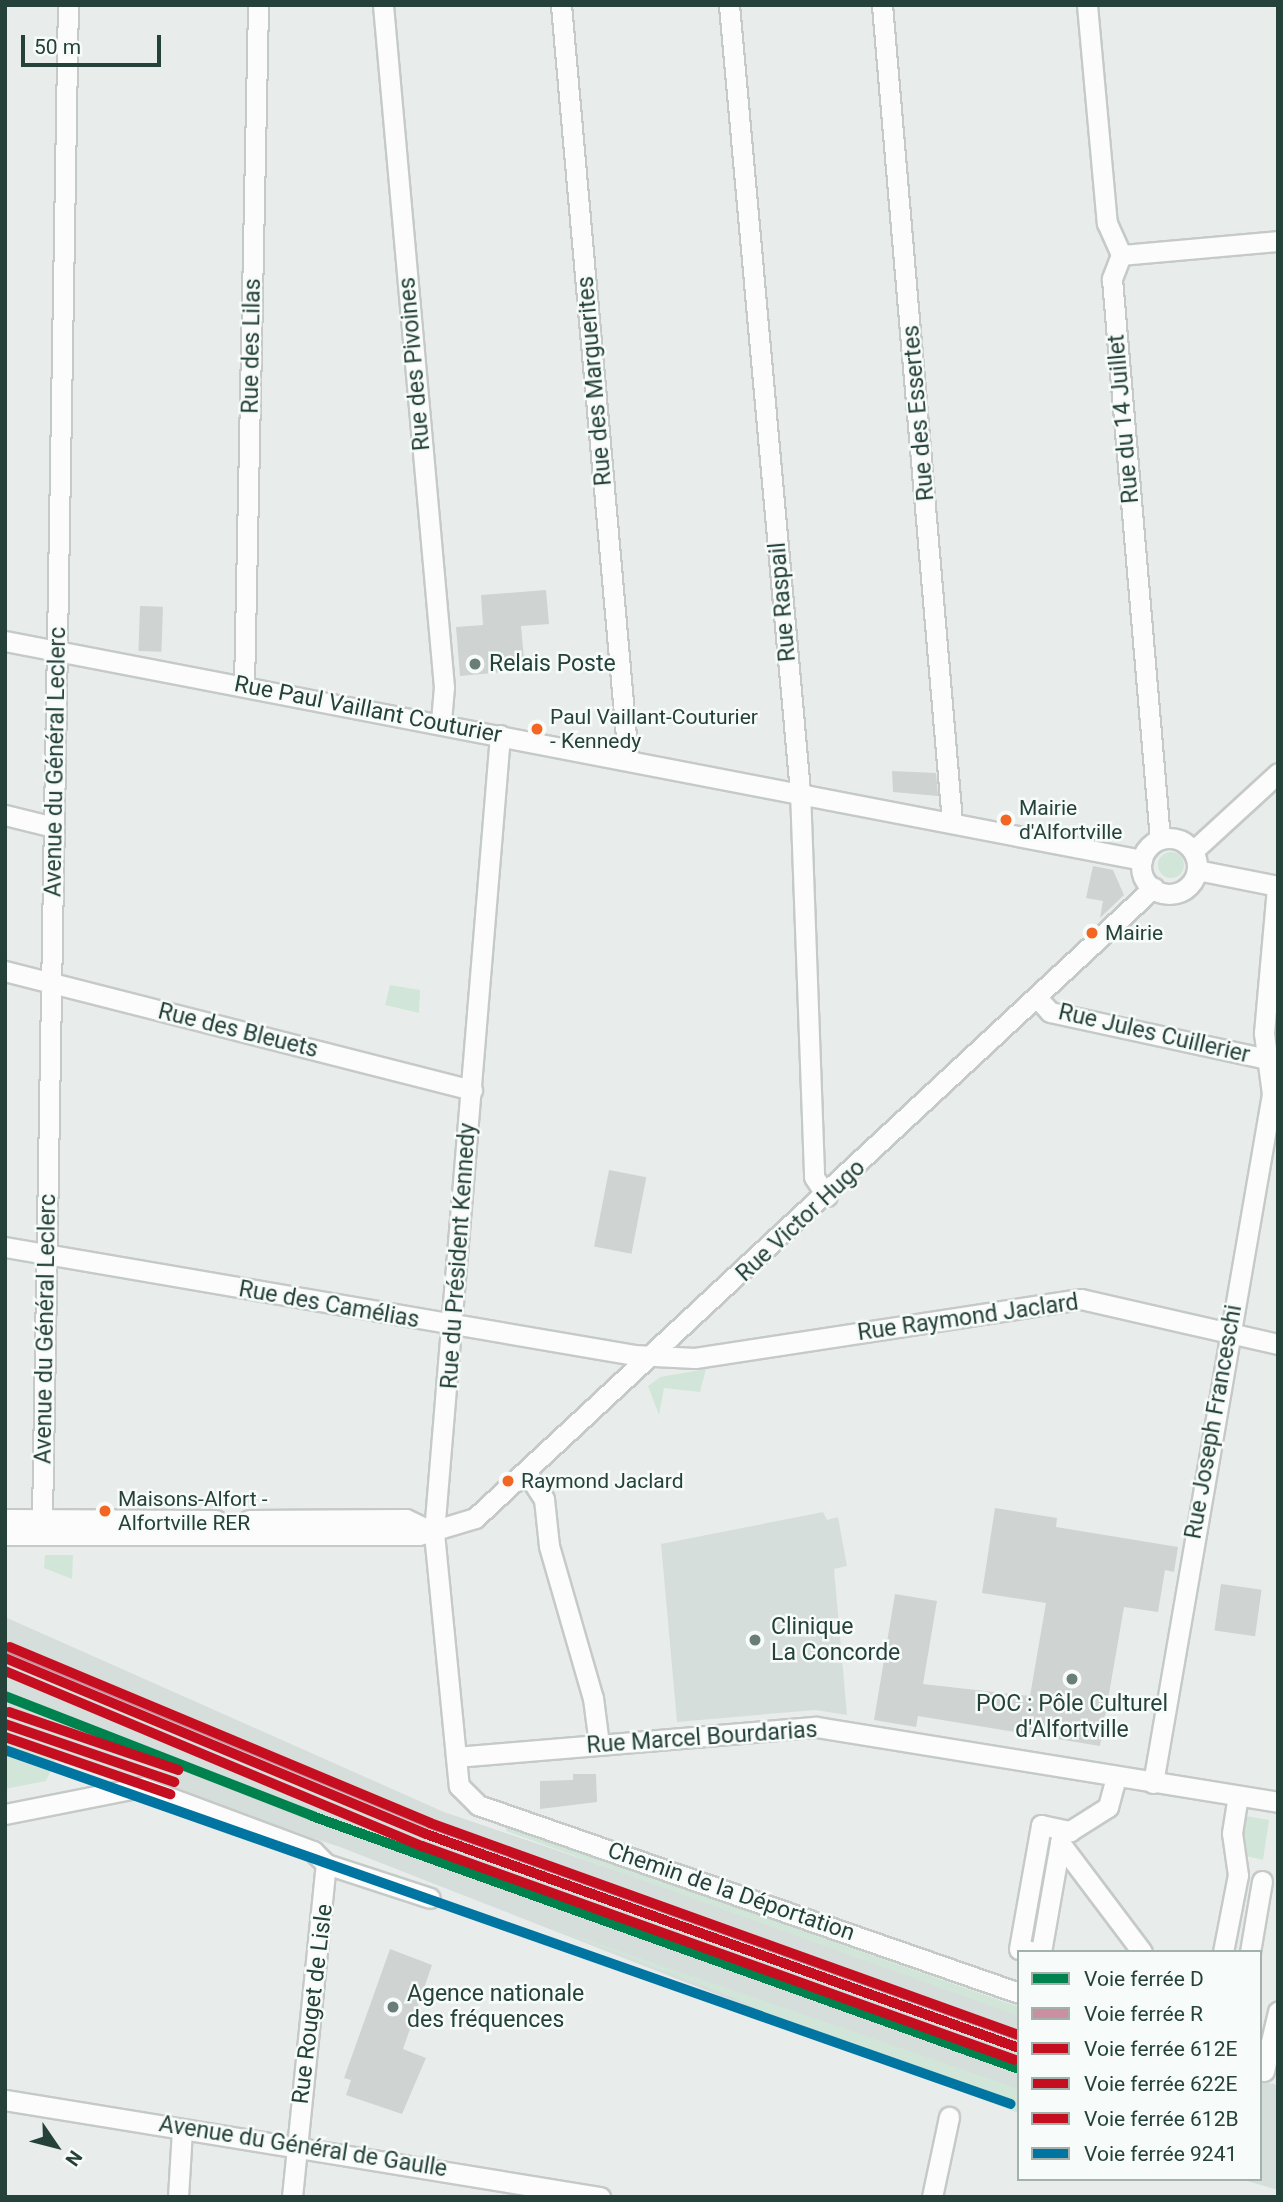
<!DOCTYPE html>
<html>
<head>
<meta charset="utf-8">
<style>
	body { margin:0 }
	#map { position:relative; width:1283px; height:2202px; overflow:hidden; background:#e8edeb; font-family:Roboto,sans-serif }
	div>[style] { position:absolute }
	.built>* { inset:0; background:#d6dedb }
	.green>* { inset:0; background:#d1e6d8 }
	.round { border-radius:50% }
	.building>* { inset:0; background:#cfd4d2; transform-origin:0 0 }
	.roads { filter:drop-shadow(2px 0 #c5cac8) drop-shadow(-2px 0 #c5cac8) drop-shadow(0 2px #c5cac8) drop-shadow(0 -2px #c5cac8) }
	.minor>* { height:19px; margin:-9.5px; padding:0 9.5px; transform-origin:9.5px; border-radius:9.5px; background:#fcfcfc }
	.minor>.ring { margin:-9.5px; padding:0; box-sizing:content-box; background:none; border:19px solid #fcfcfc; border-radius:50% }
	.rail-1>* { height:10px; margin:-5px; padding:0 5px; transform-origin:5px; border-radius:5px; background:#00824e }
	.rail-2>* { height:10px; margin:-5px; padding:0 5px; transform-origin:5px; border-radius:5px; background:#ca90a0 }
	.rail-3>* { height:10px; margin:-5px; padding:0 5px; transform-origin:5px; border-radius:5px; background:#c50e1f }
	.rail-4>* { height:10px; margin:-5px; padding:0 5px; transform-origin:5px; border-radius:5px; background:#c50e1f }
	.rail-5>* { height:10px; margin:-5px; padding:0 5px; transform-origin:5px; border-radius:5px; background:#c50e1f }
	.rail-6>* { height:10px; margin:-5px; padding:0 5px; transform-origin:5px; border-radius:5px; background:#0075a1 }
	.dots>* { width:19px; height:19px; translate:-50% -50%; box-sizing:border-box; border:4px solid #f7fbf9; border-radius:50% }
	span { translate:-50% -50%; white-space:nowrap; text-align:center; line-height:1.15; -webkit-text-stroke:5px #f7fbf9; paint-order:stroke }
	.bus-label { font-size:21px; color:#24423a }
	.left { translate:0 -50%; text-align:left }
	.street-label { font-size:23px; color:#24423a }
	.poi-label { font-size:23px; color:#24423a }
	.frame { position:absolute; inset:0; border:7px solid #24423a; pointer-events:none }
	.legend { position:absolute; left:1017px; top:1950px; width:245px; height:231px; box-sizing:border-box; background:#f7fbf9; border:2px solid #a3b1ad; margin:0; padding:9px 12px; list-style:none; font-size:21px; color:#24423a }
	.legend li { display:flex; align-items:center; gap:14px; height:35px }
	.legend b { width:35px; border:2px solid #a3b1ad }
	.north { position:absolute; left:21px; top:2111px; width:70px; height:70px; -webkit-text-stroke:5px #f7fbf9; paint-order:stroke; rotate:125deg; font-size:19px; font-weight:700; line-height:28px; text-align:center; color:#24423a }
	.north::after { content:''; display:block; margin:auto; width:24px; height:32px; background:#24423a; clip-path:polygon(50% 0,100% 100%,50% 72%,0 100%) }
	.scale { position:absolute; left:21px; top:35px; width:140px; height:32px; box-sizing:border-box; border:4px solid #24423a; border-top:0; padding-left:9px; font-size:21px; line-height:24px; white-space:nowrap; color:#24423a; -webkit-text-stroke:5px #f7fbf9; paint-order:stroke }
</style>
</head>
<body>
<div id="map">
	<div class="built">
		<i style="clip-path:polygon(823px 1512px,827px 1520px,838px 1517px,847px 1566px,834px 1569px,847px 1715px,815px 1710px,677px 1722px,661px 1544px)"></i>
		<i style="clip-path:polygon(5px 1617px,444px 1812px,1019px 2007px,1019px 2113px,340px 1847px,5px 1738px)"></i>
		<i style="clip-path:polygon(1260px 2081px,1278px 2085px,1278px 2190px,1240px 2179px,1260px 2179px)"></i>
	</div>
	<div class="green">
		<i class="round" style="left:1158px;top:852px;width:26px;height:26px"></i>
		<i style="clip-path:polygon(390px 985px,420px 990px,419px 1013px,385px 1005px)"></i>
		<i style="clip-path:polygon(706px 1369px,700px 1392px,664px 1388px,659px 1415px,648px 1386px,660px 1377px)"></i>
		<i style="clip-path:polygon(45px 1555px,73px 1555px,72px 1579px,44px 1568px)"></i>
		<i style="clip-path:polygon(5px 1742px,56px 1759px,46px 1781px,5px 1789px)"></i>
		<i style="clip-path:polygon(1234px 1814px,1269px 1820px,1263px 1860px,1242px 1855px)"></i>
		<i style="clip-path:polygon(507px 1826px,1019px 2007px,1019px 2016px,506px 1831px)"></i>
		<i style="clip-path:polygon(555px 1929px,1019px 2089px,1019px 2113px,819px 2038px,730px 1996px)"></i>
	</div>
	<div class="building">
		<i style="clip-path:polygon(546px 590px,549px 624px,521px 626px,525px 670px,460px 676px,456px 627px,483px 625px,481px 595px)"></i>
		<i style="left:140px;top:606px;width:23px;height:45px;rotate:2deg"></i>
		<i style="clip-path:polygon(892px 771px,936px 773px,938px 796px,893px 792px)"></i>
		<i style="clip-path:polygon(1093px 866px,1113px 870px,1124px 895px,1100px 918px,1103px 901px,1086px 898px)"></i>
		<i style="left:609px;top:1170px;width:38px;height:78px;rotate:11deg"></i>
		<i style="clip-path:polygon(995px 1508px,1057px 1518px,1056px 1527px,1178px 1547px,1174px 1572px,1165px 1570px,1158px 1612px,1124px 1607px,1100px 1746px,918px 1716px,916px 1727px,874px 1720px,895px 1594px,937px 1601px,923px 1684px,1030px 1696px,1046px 1603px,982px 1593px)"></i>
		<i style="left:1221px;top:1584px;width:41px;height:47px;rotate:8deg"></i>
		<i style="clip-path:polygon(573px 1774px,596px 1774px,597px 1802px,540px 1809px,540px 1781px,573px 1780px)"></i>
		<i style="clip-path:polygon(390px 1949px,432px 1965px,403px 2049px,426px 2058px,402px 2114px,346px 2095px,351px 2080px,344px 2078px)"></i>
	</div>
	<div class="roads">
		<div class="minor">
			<i style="left:383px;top:5px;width:685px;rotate:84.89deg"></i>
			<i style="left:444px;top:687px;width:35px;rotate:95deg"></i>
			<i style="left:561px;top:5px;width:756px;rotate:84.92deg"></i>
			<i style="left:729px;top:5px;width:789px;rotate:84.84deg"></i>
			<i style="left:800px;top:791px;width:386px;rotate:87.9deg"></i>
			<i style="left:814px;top:1177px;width:23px;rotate:56deg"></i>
			<i style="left:882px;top:5px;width:819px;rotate:85.1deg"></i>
			<i style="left:1087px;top:5px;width:219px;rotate:84.8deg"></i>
			<i style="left:1107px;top:223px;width:35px;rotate:66deg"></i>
			<i style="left:1121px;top:255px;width:26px;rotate:111deg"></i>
			<i style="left:1112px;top:279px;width:562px;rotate:85.1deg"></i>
			<i style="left:1121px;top:255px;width:158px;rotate:-5.1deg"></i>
			<i style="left:5px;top:641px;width:1158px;rotate:10.9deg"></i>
			<i style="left:244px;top:686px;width:681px;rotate:-88.82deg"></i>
			<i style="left:500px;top:735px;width:801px;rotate:94.73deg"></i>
			<i style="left:434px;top:1533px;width:254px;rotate:84.4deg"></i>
			<i style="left:459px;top:1786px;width:27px;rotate:45deg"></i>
			<i style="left:478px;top:1805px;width:573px;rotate:19.16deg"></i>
			<i style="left:5px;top:815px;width:50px;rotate:13.8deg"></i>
			<i class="ring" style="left:1141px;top:838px;width:37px;height:37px"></i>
			<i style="left:1193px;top:851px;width:115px;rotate:-42.5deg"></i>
			<i style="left:1197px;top:870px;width:83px;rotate:11.2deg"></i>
			<i style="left:5px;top:971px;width:482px;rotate:14.3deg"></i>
			<i style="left:1039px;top:1000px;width:16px;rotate:47deg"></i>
			<i style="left:1050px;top:1012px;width:227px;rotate:12.2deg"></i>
			<i style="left:5px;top:1247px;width:638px;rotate:9.74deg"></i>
			<i style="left:634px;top:1355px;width:61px;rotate:2.8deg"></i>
			<i style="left:695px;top:1358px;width:390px;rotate:-8.7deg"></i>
			<i style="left:1081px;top:1299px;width:202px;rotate:12.9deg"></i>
			<i style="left:527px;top:1473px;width:31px;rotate:57deg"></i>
			<i style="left:544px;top:1499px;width:47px;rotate:83.9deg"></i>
			<i style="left:549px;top:1546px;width:158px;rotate:73.9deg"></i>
			<i style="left:593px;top:1698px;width:46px;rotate:82.6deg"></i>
			<i style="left:5px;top:1519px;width:211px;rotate:0.3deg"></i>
			<i style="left:42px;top:1519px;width:1514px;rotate:-89.02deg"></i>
			<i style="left:249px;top:1520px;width:157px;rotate:-0.4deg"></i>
			<i style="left:406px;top:1519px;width:30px;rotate:26deg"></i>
			<i style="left:5px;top:1535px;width:414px"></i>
			<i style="left:419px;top:1535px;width:59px;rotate:-16.9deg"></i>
			<i style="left:475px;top:1518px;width:926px;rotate:-42.9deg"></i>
			<i style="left:456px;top:1757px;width:361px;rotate:-4.8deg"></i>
			<i style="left:816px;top:1727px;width:468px;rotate:9.2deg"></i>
			<i style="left:1153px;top:1783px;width:699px;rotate:-80.2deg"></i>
			<i style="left:1272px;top:1094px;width:62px;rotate:-97.5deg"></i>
			<i style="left:1264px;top:1033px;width:148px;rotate:-84.9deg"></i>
			<i style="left:5px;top:1814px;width:139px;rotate:-11.2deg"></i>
			<i style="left:141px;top:1787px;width:184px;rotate:20.4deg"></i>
			<i style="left:313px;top:1851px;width:18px;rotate:45deg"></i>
			<i style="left:326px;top:1864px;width:109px;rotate:18.1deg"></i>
			<i style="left:1060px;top:1843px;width:136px;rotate:53deg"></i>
			<i style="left:1035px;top:1952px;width:16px;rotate:-169deg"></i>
			<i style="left:1019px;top:1949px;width:126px;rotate:-79.9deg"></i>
			<i style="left:1041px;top:1825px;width:30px;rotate:12deg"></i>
			<i style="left:1070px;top:1831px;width:45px;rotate:-32.3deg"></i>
			<i style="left:1108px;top:1807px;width:30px;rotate:-75deg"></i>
			<i style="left:1041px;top:1952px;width:117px;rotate:-80.1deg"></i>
			<i style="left:1223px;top:1952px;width:78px;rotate:-79deg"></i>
			<i style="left:1238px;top:1875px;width:42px;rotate:-98.1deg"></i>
			<i style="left:1232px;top:1833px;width:37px;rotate:-81deg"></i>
			<i style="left:1250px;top:1952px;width:72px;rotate:-80.4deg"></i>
			<i style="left:1264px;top:2071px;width:61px;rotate:-76.7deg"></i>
			<i style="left:5px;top:2100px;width:603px;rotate:9.26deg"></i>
			<i style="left:178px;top:2197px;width:68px;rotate:-86.6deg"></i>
			<i style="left:292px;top:2197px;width:335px;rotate:-84.2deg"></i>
			<i style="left:932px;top:2197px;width:82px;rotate:-78deg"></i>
		</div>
	</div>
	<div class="rail-1">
		<i style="left:5px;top:1696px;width:330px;rotate:21.3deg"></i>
		<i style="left:312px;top:1816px;width:751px;rotate:19.69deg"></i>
	</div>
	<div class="rail-2">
		<i style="left:5px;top:1647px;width:460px;rotate:22.6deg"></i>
		<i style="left:430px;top:1824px;width:626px;rotate:19.8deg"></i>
	</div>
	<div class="rail-3">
		<i style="left:5px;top:1658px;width:456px;rotate:22.7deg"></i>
		<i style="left:426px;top:1834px;width:630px;rotate:19.84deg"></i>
		<i style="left:5px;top:1724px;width:179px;rotate:18.9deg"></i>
	</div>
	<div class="rail-4">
		<i style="left:5px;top:1671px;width:452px;rotate:22.8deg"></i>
		<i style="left:422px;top:1846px;width:630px;rotate:19.84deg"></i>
		<i style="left:5px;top:1737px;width:175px;rotate:19.1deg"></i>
	</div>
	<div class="rail-5">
		<i style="left:10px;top:1647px;width:455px;rotate:22.7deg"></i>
		<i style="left:430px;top:1823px;width:626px;rotate:19.8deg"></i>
		<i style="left:9px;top:1712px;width:179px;rotate:18.9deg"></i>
	</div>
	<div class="rail-6">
		<i style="left:5px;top:1750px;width:1066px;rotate:19.39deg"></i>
	</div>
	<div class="dots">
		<i style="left:475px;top:664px;background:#697e78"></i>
		<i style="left:537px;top:729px;background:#f26522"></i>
		<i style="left:1006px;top:820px;background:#f26522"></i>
		<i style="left:1092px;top:933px;background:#f26522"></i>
		<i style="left:508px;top:1481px;background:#f26522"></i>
		<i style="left:105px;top:1511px;background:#f26522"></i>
		<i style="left:755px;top:1640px;background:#697e78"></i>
		<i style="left:1072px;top:1679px;background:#697e78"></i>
		<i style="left:393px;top:2007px;background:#697e78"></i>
	</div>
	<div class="bus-label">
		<span class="left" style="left:550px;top:729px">Paul Vaillant-Couturier<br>- Kennedy</span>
		<span class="left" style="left:1019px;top:820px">Mairie<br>d'Alfortville</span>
		<span class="left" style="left:1105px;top:933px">Mairie</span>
		<span class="left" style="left:521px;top:1481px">Raymond Jaclard</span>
		<span class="left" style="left:118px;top:1511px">Maisons-Alfort -<br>Alfortville RER</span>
	</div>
	<div class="street-label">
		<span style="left:252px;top:346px;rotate:-89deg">Rue des Lilas</span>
		<span style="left:415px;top:364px;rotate:-95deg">Rue des Pivoines</span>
		<span style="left:595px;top:381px;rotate:-95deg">Rue des Marguerites</span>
		<span style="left:919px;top:413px;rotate:-95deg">Rue des Essertes</span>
		<span style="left:1124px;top:419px;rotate:-95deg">Rue du 14 Juillet</span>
		<span style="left:783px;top:602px;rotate:-95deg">Rue Raspail</span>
		<span style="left:368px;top:710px;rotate:11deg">Rue Paul Vaillant Couturier</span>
		<span style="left:56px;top:762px;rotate:-89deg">Avenue du Général Leclerc</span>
		<span style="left:238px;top:1031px;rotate:14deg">Rue des Bleuets</span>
		<span style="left:1154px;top:1034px;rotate:13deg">Rue Jules Cuillerier</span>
		<span style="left:801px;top:1221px;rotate:-43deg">Rue Victor Hugo</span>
		<span style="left:459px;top:1256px;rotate:-86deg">Rue du Président Kennedy</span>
		<span style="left:329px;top:1305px;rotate:10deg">Rue des Camélias</span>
		<span style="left:968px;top:1318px;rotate:-8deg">Rue Raymond Jaclard</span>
		<span style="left:46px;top:1329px;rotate:-89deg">Avenue du Général Leclerc</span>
		<span style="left:1214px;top:1422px;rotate:-80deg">Rue Joseph Franceschi</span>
		<span style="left:702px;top:1738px;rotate:-4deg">Rue Marcel Bourdarias</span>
		<span style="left:731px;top:1892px;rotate:19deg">Chemin de la Déportation</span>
		<span style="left:313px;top:2004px;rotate:-83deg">Rue Rouget de Lisle</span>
		<span style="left:303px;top:2147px;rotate:9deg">Avenue du Général de Gaulle</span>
	</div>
	<div class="poi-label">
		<span class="left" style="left:489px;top:664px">Relais Poste</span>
		<span class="left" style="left:771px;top:1640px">Clinique<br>La Concorde</span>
		<span style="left:1072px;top:1717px">POC : Pôle Culturel<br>d'Alfortville</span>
		<span class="left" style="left:407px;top:2007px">Agence nationale<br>des fréquences</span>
	</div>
	<div class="frame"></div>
	<ul class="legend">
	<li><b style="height:9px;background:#00824e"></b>Voie ferrée D</li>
	<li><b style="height:9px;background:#ca90a0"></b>Voie ferrée R</li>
	<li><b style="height:9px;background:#c50e1f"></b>Voie ferrée 612E</li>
	<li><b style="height:9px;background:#c50e1f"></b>Voie ferrée 622E</li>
	<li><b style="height:9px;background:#c50e1f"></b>Voie ferrée 612B</li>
	<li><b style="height:9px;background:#0075a1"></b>Voie ferrée 9241</li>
	</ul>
	<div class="north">N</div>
	<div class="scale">50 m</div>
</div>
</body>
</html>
